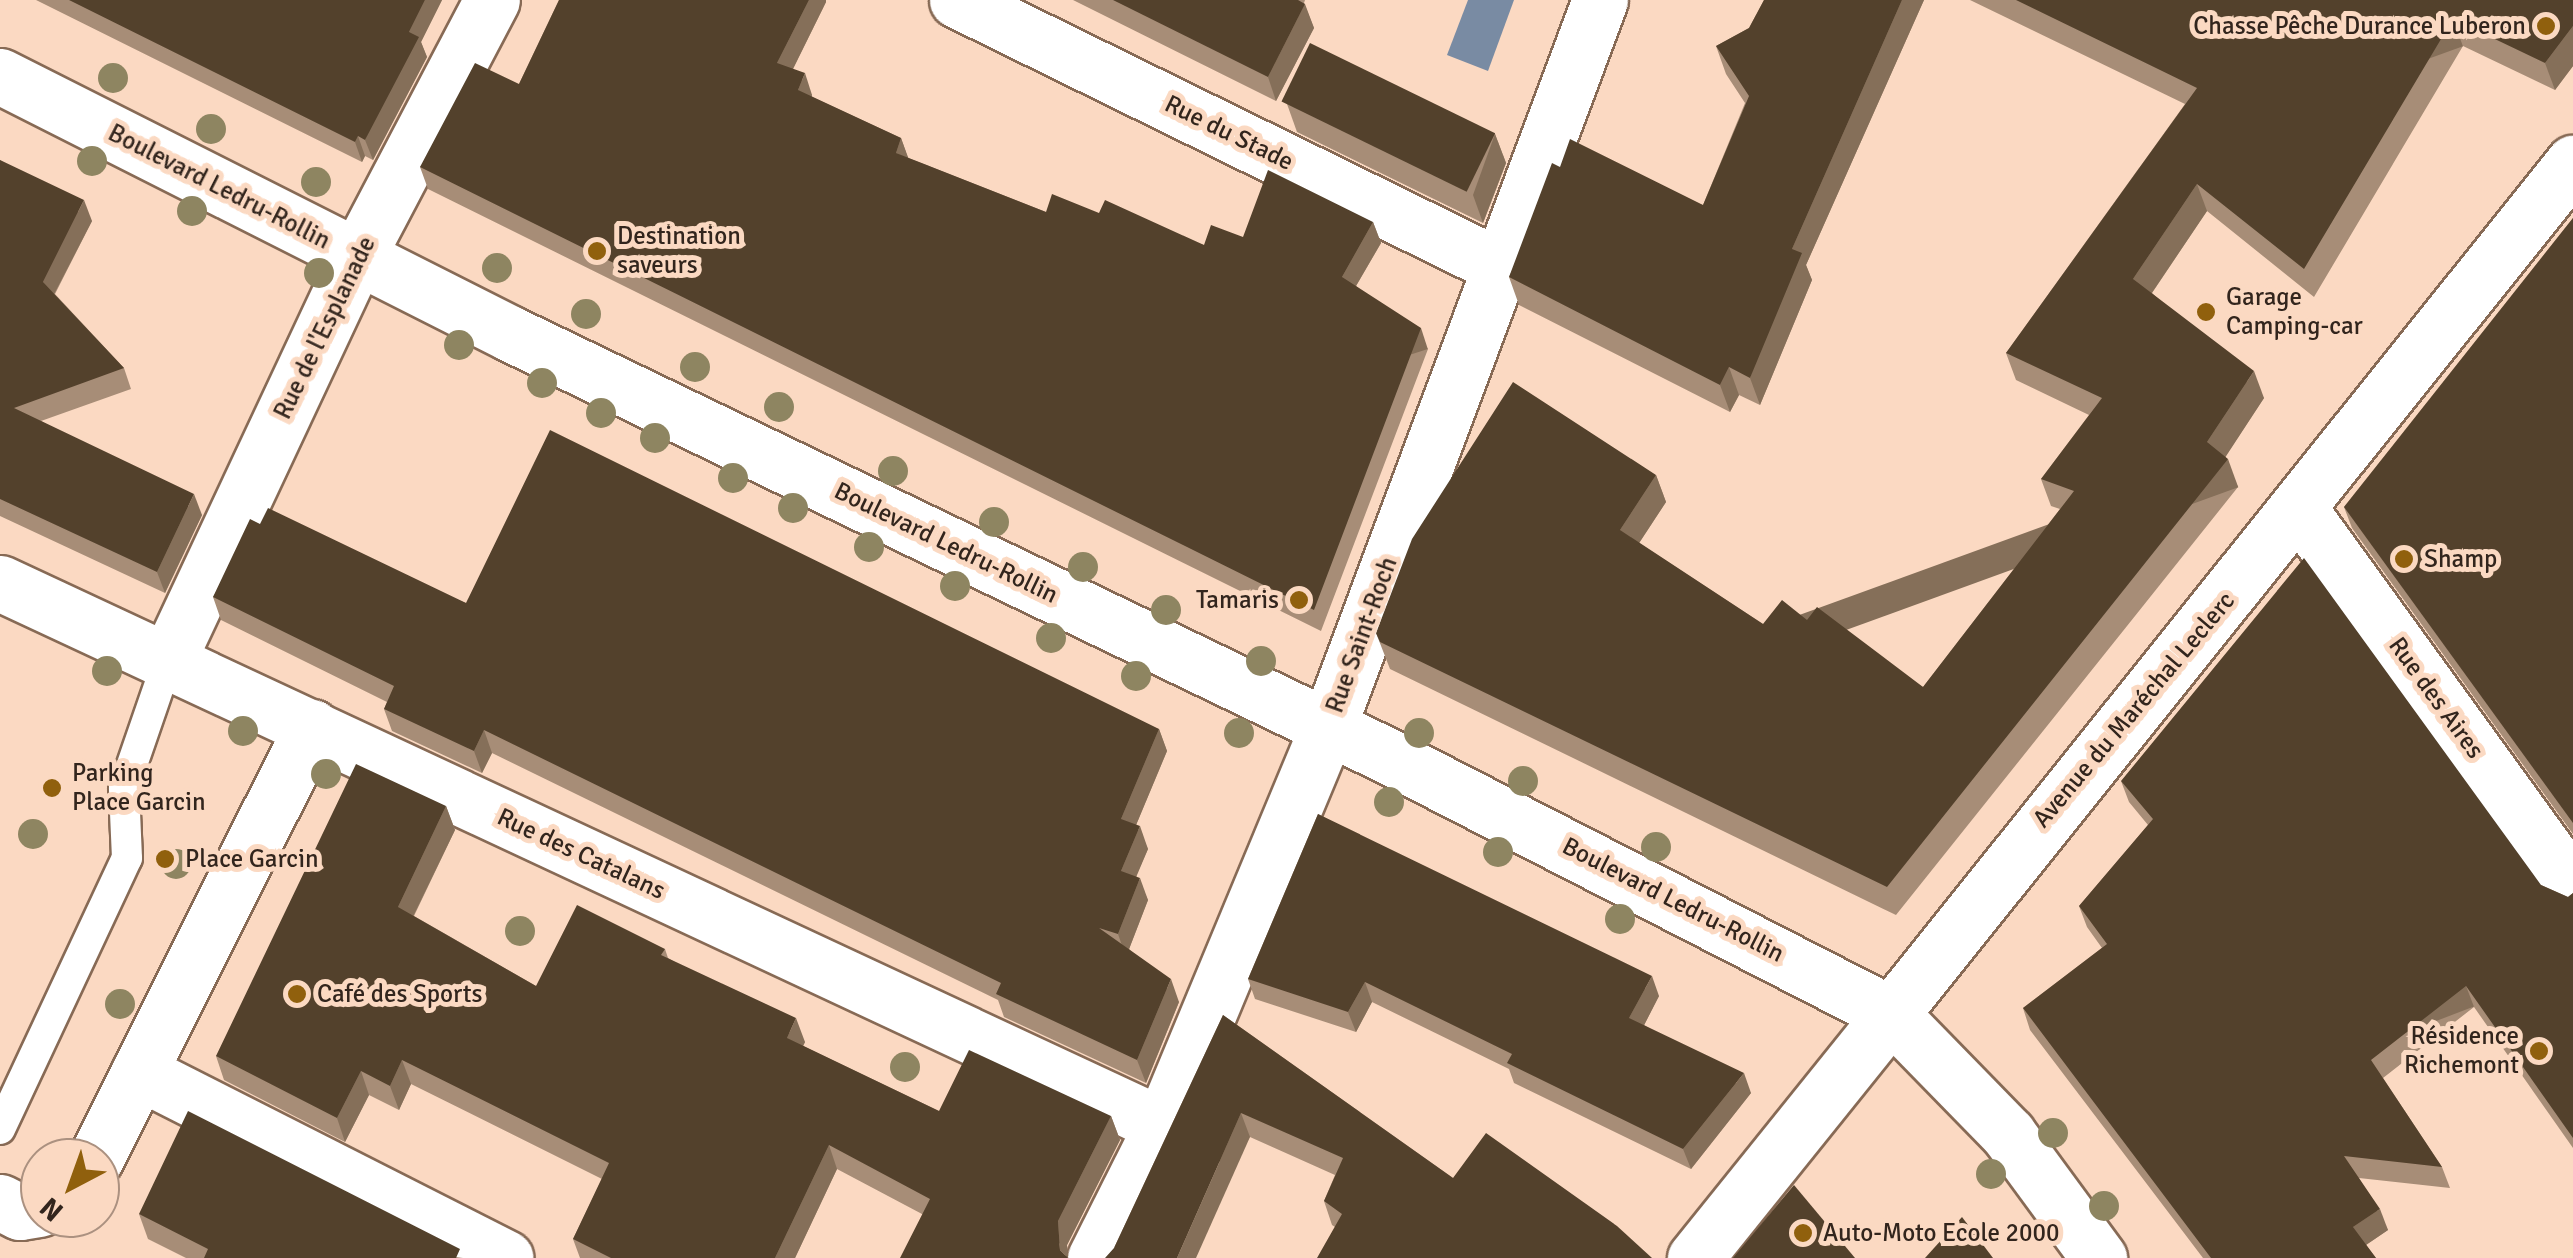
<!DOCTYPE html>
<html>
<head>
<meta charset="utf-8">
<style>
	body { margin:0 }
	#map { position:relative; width:2573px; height:1258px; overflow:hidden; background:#fbd9c2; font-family:Signika,sans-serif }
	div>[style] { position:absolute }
	.water>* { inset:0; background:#798ba3 }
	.roads { filter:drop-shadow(2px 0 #876a55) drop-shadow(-2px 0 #876a55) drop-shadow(0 2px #876a55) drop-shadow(0 -2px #876a55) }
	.service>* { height:30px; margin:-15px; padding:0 15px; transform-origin:15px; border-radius:15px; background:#fff }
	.minor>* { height:55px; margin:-27.5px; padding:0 27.5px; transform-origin:27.5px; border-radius:27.5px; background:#fff }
	.tertiary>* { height:55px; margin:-27.5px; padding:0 27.5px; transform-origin:27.5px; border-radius:27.5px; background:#fff }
	.secondary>* { height:55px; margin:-27.5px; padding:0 27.5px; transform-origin:27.5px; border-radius:27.5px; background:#fff }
	.trees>* { width:30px; height:30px; margin:-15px; border-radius:50%; background:#8e8561 }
	.wall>* { inset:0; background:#a78d77 }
	.shaded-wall>* { inset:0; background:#856f59; transform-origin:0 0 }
	.building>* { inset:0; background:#53412c; transform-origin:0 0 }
	.dots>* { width:28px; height:28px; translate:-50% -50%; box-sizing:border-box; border:5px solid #fbd9c2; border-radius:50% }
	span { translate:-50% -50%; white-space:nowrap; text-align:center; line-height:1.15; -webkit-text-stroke:10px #fbd9c2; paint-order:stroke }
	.poi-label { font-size:25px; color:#32251d }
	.right { translate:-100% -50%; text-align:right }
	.left { translate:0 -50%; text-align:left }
	.street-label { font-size:25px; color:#32251d }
	.north { position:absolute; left:20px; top:1138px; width:100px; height:100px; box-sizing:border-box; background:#fbd9c2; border:2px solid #ab9180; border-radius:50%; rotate:221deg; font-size:28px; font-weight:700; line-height:40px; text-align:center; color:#32251d }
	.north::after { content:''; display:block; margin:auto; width:35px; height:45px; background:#90600d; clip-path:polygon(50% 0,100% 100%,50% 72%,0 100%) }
</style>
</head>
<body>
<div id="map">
	<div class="water">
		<i style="clip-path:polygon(1468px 0,1514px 0,1488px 71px,1447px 55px)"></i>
	</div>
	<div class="roads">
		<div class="service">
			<i style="left:0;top:1129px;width:299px;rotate:-64.9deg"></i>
			<i style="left:127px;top:858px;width:70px;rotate:-92.5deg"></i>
			<i style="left:124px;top:788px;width:135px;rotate:-71deg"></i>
		</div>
		<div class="minor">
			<i style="left:957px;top:0;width:606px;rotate:26.14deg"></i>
			<i style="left:2300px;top:510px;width:465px;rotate:54.1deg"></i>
			<i style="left:0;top:583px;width:1282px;rotate:25.01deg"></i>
			<i style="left:168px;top:660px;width:445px;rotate:-64.9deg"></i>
			<i style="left:357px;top:257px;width:290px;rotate:-62.3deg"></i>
			<i style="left:139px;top:1072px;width:411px;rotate:26.9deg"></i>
			<i style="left:96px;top:1158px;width:482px;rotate:-63.4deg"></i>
			<i style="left:0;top:1202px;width:22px;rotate:27deg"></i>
			<i style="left:20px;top:1212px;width:20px;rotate:-9deg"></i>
			<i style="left:1095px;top:1258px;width:149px;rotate:-63.3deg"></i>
			<i style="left:1162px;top:1125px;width:431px;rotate:-67.4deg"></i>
			<i style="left:1328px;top:727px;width:776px;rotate:-69.49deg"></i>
		</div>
		<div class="tertiary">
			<i style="left:1695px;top:1258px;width:313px;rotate:-51.2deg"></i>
		</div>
		<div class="secondary">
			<i style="left:0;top:76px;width:572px;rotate:26.79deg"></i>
			<i style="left:511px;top:334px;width:967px;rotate:25.69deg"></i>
			<i style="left:1382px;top:753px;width:572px;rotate:27.15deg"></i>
			<i style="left:1891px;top:1014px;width:168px;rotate:45.7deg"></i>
			<i style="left:2008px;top:1134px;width:154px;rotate:53.7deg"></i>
			<i style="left:1891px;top:1014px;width:1091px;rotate:-51.29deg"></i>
		</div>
	</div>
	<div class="trees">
		<i style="left:113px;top:78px"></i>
		<i style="left:211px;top:129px"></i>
		<i style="left:92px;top:161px"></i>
		<i style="left:316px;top:182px"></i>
		<i style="left:192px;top:211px"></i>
		<i style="left:497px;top:268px"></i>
		<i style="left:319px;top:273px"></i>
		<i style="left:586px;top:314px"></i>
		<i style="left:459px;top:345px"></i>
		<i style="left:695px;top:367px"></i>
		<i style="left:542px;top:383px"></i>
		<i style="left:779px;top:407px"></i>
		<i style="left:601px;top:413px"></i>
		<i style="left:655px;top:438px"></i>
		<i style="left:893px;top:471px"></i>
		<i style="left:733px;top:478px"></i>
		<i style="left:793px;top:508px"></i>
		<i style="left:994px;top:522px"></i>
		<i style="left:869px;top:547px"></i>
		<i style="left:1083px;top:567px"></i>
		<i style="left:955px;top:586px"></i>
		<i style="left:1166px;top:610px"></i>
		<i style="left:1051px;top:638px"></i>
		<i style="left:1261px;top:661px"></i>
		<i style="left:107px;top:671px"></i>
		<i style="left:1136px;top:676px"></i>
		<i style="left:243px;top:731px"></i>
		<i style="left:1239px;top:733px"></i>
		<i style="left:1419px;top:733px"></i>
		<i style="left:326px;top:774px"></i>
		<i style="left:1523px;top:781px"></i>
		<i style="left:1389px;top:802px"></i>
		<i style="left:33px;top:834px"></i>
		<i style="left:1656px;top:847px"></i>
		<i style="left:1498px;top:852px"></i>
		<i style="left:176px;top:864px"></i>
		<i style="left:1620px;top:919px"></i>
		<i style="left:520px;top:931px"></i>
		<i style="left:120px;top:1004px"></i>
		<i style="left:905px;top:1067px"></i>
		<i style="left:2053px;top:1133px"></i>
		<i style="left:1991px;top:1174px"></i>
		<i style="left:2104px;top:1206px"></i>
	</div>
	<div class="wall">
		<i style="clip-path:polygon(36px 0,442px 0,421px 42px,427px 57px,373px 160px,365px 156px,362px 162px)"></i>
		<i style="clip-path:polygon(559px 0,826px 0,826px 2px,793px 69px,812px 95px,812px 97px,901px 138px,908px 158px,1046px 212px,1099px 213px,1204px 245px,1243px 237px,1373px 222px,1381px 243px,1356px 286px,1428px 349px,1321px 631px,428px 189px,420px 167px,519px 84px)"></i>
		<i style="clip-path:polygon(1073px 0,1305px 0,1304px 3px,1314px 28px,1276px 101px)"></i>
		<i style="clip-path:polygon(1764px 0,1924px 0,1806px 265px,1812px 280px,1760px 405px,1739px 395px,1730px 412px,1519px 305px,1509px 277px,1560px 167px,1703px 205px,1745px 103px,1726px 74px,1716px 46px,1749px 28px)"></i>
		<i style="clip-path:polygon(1970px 0,2573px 0,2573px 66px,2555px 90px,2463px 46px,2314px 297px,2207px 211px,2152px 293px,2264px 398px,2225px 457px,2238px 487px,1896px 915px,1390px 669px,1376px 633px,1656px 475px,1666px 502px,1639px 543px,1763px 624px,1807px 620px,1923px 687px,2060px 509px,2051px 506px,2041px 479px,2089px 415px,2016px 380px,2006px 353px,2185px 104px)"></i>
		<i style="clip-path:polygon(1287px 104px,1495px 134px,1506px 163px,1483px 223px,1297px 132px)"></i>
		<i style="clip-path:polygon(0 160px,92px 221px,55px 294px,124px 368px,131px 389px,41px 421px,202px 515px,165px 593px,0 516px)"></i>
		<i style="clip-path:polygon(2573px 218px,2573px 834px,2352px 528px,2344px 507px)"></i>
		<i style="clip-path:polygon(260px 524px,466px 603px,1159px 729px,1167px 751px,1136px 825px,1148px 849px,1136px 876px,1148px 900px,1129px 949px,1179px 1002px,1146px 1083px,1004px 1017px,998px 1000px,492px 753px,482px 773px,392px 731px,384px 709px,387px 702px,221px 620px,213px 597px)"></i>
		<i style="clip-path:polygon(2121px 781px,2541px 885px,2568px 897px,2573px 893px,2573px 1148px,2474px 1007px,2383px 1078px,2442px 1167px,2450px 1188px,2359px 1178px,2388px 1230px,2366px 1245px,2376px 1258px,2203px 1258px,2030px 1030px,2023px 1008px,2102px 948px,2087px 927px,2079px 906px,2148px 825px,2129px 802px)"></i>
		<i style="clip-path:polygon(446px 806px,455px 830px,414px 916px,536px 986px,665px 949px,668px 958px,805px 1042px,803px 1046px,939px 1111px,1111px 1116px,1120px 1140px,1067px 1245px,922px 1214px,837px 1169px,795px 1258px,580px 1258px,573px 1239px,602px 1179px,411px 1084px,399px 1110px,369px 1095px,345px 1142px,224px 1080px,216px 1056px)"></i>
		<i style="clip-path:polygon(1318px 814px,1659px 996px,1644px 1025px,1751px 1093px,1691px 1169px,1514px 1083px,1509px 1069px,1372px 1002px,1356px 1032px,1255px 999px,1248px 979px)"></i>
		<i style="clip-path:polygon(1223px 1015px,1453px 1178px,1335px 1227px,1332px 1225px,1324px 1201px,1335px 1175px,1250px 1137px,1114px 1248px)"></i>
		<i style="clip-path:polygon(139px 1214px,463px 1258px,186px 1258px,148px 1239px)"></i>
	</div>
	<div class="shaded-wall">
		<i style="clip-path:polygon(425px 0,442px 0,421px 42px,427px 57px,373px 160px,365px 140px,409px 32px)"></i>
		<i style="clip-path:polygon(809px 0,826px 0,826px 2px,785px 85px,777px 63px)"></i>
		<i style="clip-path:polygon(1902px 0,1924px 0,1806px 265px,1812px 280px,1760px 405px,1750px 378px,1792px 249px)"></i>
		<i style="clip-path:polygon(1305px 4px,1314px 28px,1276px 101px,1268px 77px)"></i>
		<i style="left:2453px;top:19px;width:29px;height:291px;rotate:70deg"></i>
		<i style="clip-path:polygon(2573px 26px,2573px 66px,2555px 90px,2545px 63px)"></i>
		<i style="clip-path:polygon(805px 73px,812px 95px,806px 112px,798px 90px)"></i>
		<i style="clip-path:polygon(1495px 134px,1506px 163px,1483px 223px,1473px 195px)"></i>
		<i style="clip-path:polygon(358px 136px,365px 156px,362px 162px,355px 142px)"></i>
		<i style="clip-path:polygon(901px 138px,909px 160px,896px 153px)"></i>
		<i style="clip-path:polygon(2197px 184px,2207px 211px,2143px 306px,2133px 279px)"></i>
		<i style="clip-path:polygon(84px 200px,92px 221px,50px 302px,43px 282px)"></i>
		<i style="clip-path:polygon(1373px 222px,1381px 243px,1349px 298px,1342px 277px)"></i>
		<i style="left:1421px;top:328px;width:22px;height:302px;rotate:72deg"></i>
		<i style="clip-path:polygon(1729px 367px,1739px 395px,1730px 412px,1720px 385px)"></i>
		<i style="clip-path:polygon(2254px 371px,2264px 398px,2217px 470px,2207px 442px)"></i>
		<i style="left:2228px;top:459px;width:30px;height:547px;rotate:70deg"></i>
		<i style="clip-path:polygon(1656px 475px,1666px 502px,1630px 557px,1620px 530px)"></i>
		<i style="clip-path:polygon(194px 494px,202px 515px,165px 593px,157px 572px)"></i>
		<i style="clip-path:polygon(1159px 729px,1167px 751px,1129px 842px,1121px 819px)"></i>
		<i style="clip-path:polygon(484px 730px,492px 753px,482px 773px,474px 751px)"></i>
		<i style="clip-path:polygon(446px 806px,455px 830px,406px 931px,398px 907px)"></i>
		<i style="clip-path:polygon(1140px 826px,1148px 849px,1129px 894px,1121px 871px)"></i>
		<i style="clip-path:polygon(1140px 878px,1148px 900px,1126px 957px,1118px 934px)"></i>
		<i style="clip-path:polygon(1652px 976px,1659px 996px,1637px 1039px,1629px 1018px)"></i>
		<i style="clip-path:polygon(1171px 979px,1179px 1002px,1146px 1083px,1137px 1060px)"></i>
		<i style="clip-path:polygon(1365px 982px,1372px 1002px,1356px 1032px,1348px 1012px)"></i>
		<i style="left:2466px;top:986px;width:22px;height:120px;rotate:69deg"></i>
		<i style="clip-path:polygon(796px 1018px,805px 1042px,795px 1062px,787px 1038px)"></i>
		<i style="clip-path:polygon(402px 1060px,411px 1084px,399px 1110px,390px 1086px)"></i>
		<i style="clip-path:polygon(361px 1071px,369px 1095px,345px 1142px,337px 1118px)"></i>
		<i style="clip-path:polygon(1744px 1073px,1751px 1093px,1691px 1169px,1683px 1149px)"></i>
		<i style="clip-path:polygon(1241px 1113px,1250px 1137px,1196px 1258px,1177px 1258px)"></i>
		<i style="clip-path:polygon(1111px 1116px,1120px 1140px,1067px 1245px,1068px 1258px,1060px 1250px,1058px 1221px)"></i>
		<i style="clip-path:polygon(829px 1145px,837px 1169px,795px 1258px,775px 1258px)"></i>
		<i style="clip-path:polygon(2380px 1209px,2388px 1230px,2360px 1249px,2353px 1227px)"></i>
	</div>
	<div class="building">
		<i style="clip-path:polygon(69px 0,425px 0,409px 32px,419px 37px,365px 140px,358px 136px,355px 142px)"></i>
		<i style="clip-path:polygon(559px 0,809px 0,777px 63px,805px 73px,798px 90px,901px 138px,896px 153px,1046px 212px,1052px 194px,1099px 213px,1105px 200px,1204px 245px,1211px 225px,1243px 237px,1268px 170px,1373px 222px,1342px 277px,1421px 328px,1314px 610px,420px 167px,475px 63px,519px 84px)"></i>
		<i style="clip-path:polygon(1113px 0,1298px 0,1305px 4px,1268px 77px)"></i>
		<i style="clip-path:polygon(1764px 0,1902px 0,1792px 249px,1802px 253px,1750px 378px,1729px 367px,1720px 385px,1509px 277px,1552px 163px,1560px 167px,1570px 139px,1703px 205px,1749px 96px,1716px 46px,1749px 28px)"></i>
		<i style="clip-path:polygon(2016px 0,2573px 0,2573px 26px,2545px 63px,2453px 19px,2304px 269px,2197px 184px,2133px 279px,2254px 371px,2207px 442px,2228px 459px,1887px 887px,1380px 642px,1376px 633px,1412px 539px,1513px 382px,1656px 475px,1620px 530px,1763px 624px,1782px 600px,1807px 620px,1817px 607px,1923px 687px,2074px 491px,2041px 479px,2102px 398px,2006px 353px,2197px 88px)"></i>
		<i style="left:1310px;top:43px;width:206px;height:65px;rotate:26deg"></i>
		<i style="clip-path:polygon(0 160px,84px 200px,43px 282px,124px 368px,14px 408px,194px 494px,157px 572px,0 499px)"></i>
		<i style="clip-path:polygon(2573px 218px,2573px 823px,2344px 507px)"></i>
		<i style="clip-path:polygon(550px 430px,1159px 729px,1121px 819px,1140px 826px,1121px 871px,1140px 878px,1118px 934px,1099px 928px,1171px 979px,1137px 1060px,996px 994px,1001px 983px,484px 730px,474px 751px,384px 709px,394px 686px,213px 597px,250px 519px,260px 524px,268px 508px,466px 603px)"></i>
		<i style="clip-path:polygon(2304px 558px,2541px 885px,2568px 897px,2573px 893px,2573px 1138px,2466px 986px,2371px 1060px,2442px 1167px,2344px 1156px,2380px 1209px,2353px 1227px,2376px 1258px,2211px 1258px,2023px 1008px,2107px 944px,2079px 906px,2153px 819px,2121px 781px)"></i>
		<i style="clip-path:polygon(356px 764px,446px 806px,398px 907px,536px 986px,577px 905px,665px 949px,661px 955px,796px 1018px,787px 1038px,939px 1111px,969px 1050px,1111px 1116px,1058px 1221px,1060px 1250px,1068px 1258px,900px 1258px,930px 1199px,829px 1145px,775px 1258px,611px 1258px,573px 1239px,609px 1163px,402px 1060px,390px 1086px,361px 1071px,337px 1118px,216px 1056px)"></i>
		<i style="clip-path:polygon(1318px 814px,1652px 976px,1629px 1018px,1744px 1073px,1683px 1149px,1507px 1063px,1512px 1054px,1365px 982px,1348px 1012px,1248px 979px)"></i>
		<i style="clip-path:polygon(1223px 1015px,1453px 1178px,1486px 1133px,1617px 1226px,1652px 1258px,1317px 1258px,1342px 1214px,1324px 1201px,1343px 1158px,1241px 1113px,1177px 1258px,1105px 1258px,1114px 1248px)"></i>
		<i style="clip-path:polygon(188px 1111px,460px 1249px,456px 1258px,204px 1258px,208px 1249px,139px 1214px)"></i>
		<i style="clip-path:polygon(1794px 1185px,1855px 1258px,1733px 1258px)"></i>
		<i style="clip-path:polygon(1962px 1217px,1993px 1258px,1925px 1258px)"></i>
	</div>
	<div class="dots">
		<i style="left:2546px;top:26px;background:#90600d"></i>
		<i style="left:597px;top:251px;background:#90600d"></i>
		<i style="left:2206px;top:312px;background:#90600d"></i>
		<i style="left:2404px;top:559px;background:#90600d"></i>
		<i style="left:1299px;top:600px;background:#90600d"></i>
		<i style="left:52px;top:788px;background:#90600d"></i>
		<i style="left:165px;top:859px;background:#90600d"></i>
		<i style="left:297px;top:994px;background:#90600d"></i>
		<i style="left:2539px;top:1051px;background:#90600d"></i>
		<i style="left:1803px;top:1233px;background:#90600d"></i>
	</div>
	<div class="poi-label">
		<span class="right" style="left:2526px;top:26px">Chasse Pêche Durance Luberon</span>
		<span class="left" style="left:617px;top:251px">Destination<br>saveurs</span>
		<span class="left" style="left:2226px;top:312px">Garage<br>Camping-car</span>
		<span class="left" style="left:2424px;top:559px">Shamp</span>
		<span class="right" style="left:1279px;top:600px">Tamaris</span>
		<span class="left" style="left:72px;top:788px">Parking<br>Place Garcin</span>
		<span class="left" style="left:185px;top:859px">Place Garcin</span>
		<span class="left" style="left:317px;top:994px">Café des Sports</span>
		<span class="right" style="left:2519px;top:1051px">Résidence<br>Richemont</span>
		<span class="left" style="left:1823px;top:1233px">Auto-Moto Ecole 2000</span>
	</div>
	<div class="street-label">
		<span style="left:1229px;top:133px;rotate:26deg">Rue du Stade</span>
		<span style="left:219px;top:187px;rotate:27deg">Boulevard Ledru-Rollin</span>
		<span style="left:325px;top:328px;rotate:-64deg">Rue de l'Esplanade</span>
		<span style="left:946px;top:543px;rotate:26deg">Boulevard Ledru-Rollin</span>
		<span style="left:1362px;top:635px;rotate:-70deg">Rue Saint-Roch</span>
		<span style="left:2436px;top:698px;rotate:54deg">Rue des Aires</span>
		<span style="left:2134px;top:710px;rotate:-50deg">Avenue du Maréchal Leclerc</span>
		<span style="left:581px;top:854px;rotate:25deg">Rue des Catalans</span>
		<span style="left:1673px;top:900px;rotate:27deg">Boulevard Ledru-Rollin</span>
	</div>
	<div class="north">N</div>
</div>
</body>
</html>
